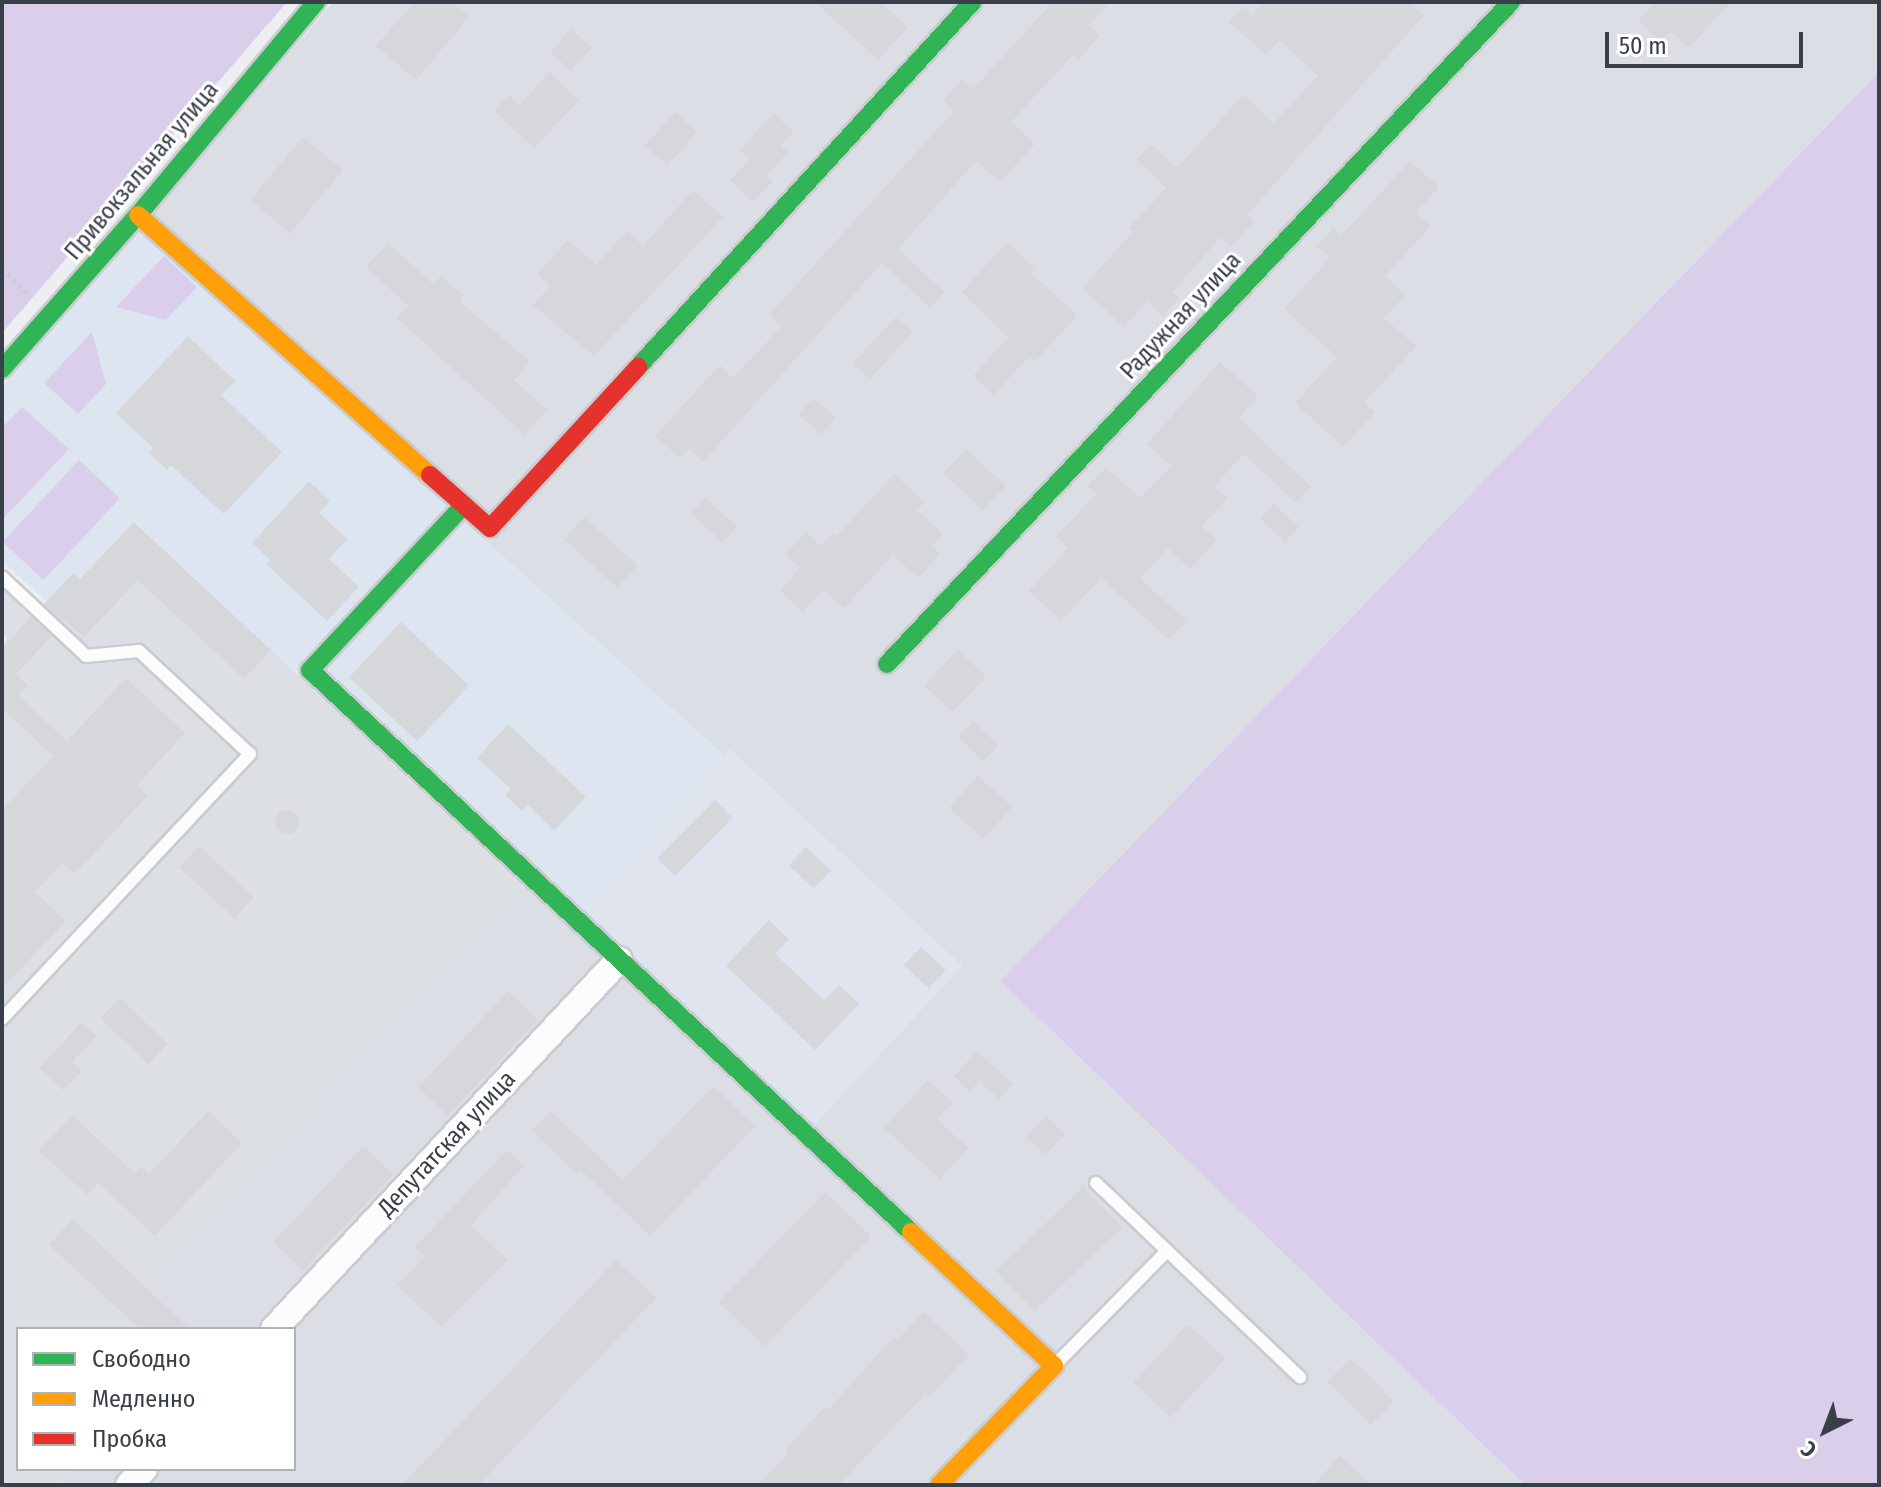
<!DOCTYPE html>
<html>
<head>
<meta charset="utf-8">
<style>
	body { margin:0 }
	#map { position:relative; width:1881px; height:1487px; overflow:hidden; background:#eceef2; font-family:"Fira Sans Condensed",sans-serif }
	div>[style] { position:absolute }
	.residential>* { inset:0; background:#dbdee5 }
	.commercial>* { inset:0; background:#dde5f0 }
	.industrial>* { inset:0; background:#dcdfe4 }
	.education>* { inset:0; background:#dfe4ef; transform-origin:0 0 }
	.green>* { inset:0; background:#d9cfeb; transform-origin:0 0 }
	.parking>* { inset:0; background:#dddfe4 }
	.building>* { inset:0; background:#d5d7db; transform-origin:0 0 }
	.round { border-radius:50% }
	.path>* { height:5px; margin-top:-2.5px; transform-origin:0; background:repeating-linear-gradient(90deg,#ccced2 0 4px,transparent 0 8px) }
	.roads { filter:drop-shadow(2px 0 #caccd0) drop-shadow(-2px 0 #caccd0) drop-shadow(0 2px #caccd0) drop-shadow(0 -2px #caccd0) }
	.lane>* { height:12px; margin:-6px; padding:0 6px; transform-origin:6px; border-radius:6px; background:#fcfcfd }
	.street>* { height:26px; margin:-13px; padding:0 13px; transform-origin:13px; border-radius:13px; background:#fcfcfd }
	.fast>* { height:18px; margin:-9px; padding:0 9px; transform-origin:9px; border-radius:9px; background:#30b455 }
	.slow>* { height:18px; margin:-9px; padding:0 9px; transform-origin:9px; border-radius:9px; background:#ff9f0a }
	.jam>* { height:18px; margin:-9px; padding:0 9px; transform-origin:9px; border-radius:9px; background:#e5322d }
	span { translate:-50% -50%; white-space:nowrap; text-align:center; line-height:1.15; -webkit-text-stroke:6px #fff; paint-order:stroke }
	.street-label { font-size:24px; color:#393f48 }
	.frame { position:absolute; inset:0; border:4px solid #393f48; pointer-events:none }
	.legend { position:absolute; left:16px; top:1327px; width:280px; height:144px; box-sizing:border-box; background:#fff; border:2px solid #b0b2b6; margin:0; padding:10px 14px; list-style:none; font-size:24px; color:#393f48 }
	.legend li { display:flex; align-items:center; gap:16px; height:40px }
	.legend b { width:40px; border:2px solid #b0b2b6 }
	.north { position:absolute; left:1785px; top:1391px; width:80px; height:80px; -webkit-text-stroke:6px #fff; paint-order:stroke; rotate:222deg; font-size:22px; font-weight:700; line-height:32px; text-align:center; color:#393f48 }
	.north::after { content:''; display:block; margin:auto; width:28px; height:36px; background:#393f48; clip-path:polygon(50% 0,100% 100%,50% 72%,0 100%) }
	.scale { position:absolute; left:1605px; top:32px; width:198px; height:36px; box-sizing:border-box; border:4px solid #393f48; border-top:0; padding-left:10px; font-size:24px; line-height:28px; white-space:nowrap; color:#393f48; -webkit-text-stroke:6px #fff; paint-order:stroke }
</style>
</head>
<body>
<div id="map">
	<div class="residential">
		<i style="clip-path:polygon(333px 2px,1879px 2px,1879px 72px,1000px 981px,1525px 1485px,55px 1485px,70px 1469px,294px 1469px,294px 1329px,190px 1329px,147px 1289px,524px 887px,583px 907px,730px 750px,724px 756px,140px 229px)"></i>
	</div>
	<div class="commercial">
		<i style="clip-path:polygon(140px 229px,724px 755px,730px 749px,962px 966px,815px 1124px,524px 887px,135px 522px,80px 579px,73px 573px,46px 601px,2px 561px,2px 387px)"></i>
	</div>
	<div class="industrial">
		<i style="clip-path:polygon(134px 522px,524px 887px,148px 1289px,190px 1329px,18px 1329px,18px 1469px,70px 1469px,55px 1485px,2px 1485px,2px 648px,73px 573px,81px 579px)"></i>
	</div>
	<div class="education">
		<i style="left:730px;top:749px;width:318px;height:216px;rotate:43deg"></i>
	</div>
	<div class="green">
		<i style="clip-path:polygon(2px 2px,287px 2px,2px 333px)"></i>
		<i style="clip-path:polygon(1879px 72px,1879px 1485px,1525px 1485px,1000px 981px)"></i>
		<i style="clip-path:polygon(164px 256px,197px 287px,166px 320px,116px 307px)"></i>
		<i style="clip-path:polygon(92px 332px,106px 384px,78px 414px,44px 383px)"></i>
		<i style="clip-path:polygon(22px 407px,69px 449px,2px 520px,2px 428px)"></i>
		<i style="left:79px;top:460px;width:56px;height:112px;rotate:43deg"></i>
	</div>
	<div class="parking">
		<i style="clip-path:polygon(2px 589px,32px 617px,2px 648px,7px 637px,2px 633px)"></i>
	</div>
	<div class="building">
		<i style="clip-path:polygon(414px 2px,452px 2px,469px 17px,416px 80px,376px 46px)"></i>
		<i style="clip-path:polygon(815px 2px,880px 2px,908px 27px,878px 60px)"></i>
		<i style="clip-path:polygon(1053px 2px,1110px 2px,1089px 25px,1100px 35px,1078px 60px,1073px 55px,1011px 122px,1035px 144px,1000px 182px,976px 161px,898px 249px,944px 292px,930px 308px,882px 263px,703px 462px,689px 448px,680px 458px,655px 436px,720px 365px,733px 378px,782px 326px,769px 315px,954px 111px,943px 101px,962px 80px,973px 89px)"></i>
		<i style="clip-path:polygon(1264px 2px,1410px 2px,1424px 15px,1247px 215px,1254px 221px,1231px 247px,1221px 237px,1172px 292px,1179px 298px,1163px 316px,1147px 301px,1124px 327px,1082px 288px,1133px 232px,1129px 228px,1166px 188px,1137px 160px,1151px 144px,1177px 168px,1243px 95px,1274px 123px,1318px 76px,1279px 40px,1266px 55px,1229px 22px,1243px 7px,1252px 15px)"></i>
		<i style="clip-path:polygon(1655px 2px,1731px 2px,1689px 48px,1670px 31px,1661px 41px,1638px 21px)"></i>
		<i style="left:571px;top:29px;width:28px;height:31px;rotate:42deg"></i>
		<i style="clip-path:polygon(549px 72px,579px 100px,534px 148px,494px 111px,509px 95px,520px 105px)"></i>
		<i style="left:675px;top:112px;width:30px;height:45px;rotate:42deg"></i>
		<i style="clip-path:polygon(773px 113px,794px 132px,781px 145px,788px 152px,767px 176px,773px 181px,753px 202px,730px 180px,750px 159px,740px 150px)"></i>
		<i style="left:303px;top:137px;width:52px;height:82px;rotate:40deg"></i>
		<i style="clip-path:polygon(1410px 161px,1439px 187px,1416px 213px,1431px 226px,1385px 276px,1405px 295px,1384px 318px,1416px 346px,1365px 402px,1375px 412px,1343px 447px,1295px 403px,1337px 357px,1284px 309px,1330px 258px,1317px 246px,1333px 228px,1341px 236px)"></i>
		<i style="clip-path:polygon(693px 190px,723px 217px,594px 356px,533px 305px,550px 286px,537px 274px,568px 240px,596px 265px,627px 231px,643px 246px)"></i>
		<i style="clip-path:polygon(1007px 242px,1035px 269px,1031px 273px,1077px 315px,1035px 362px,1029px 356px,994px 395px,973px 376px,1008px 337px,962px 292px)"></i>
		<i style="clip-path:polygon(388px 243px,433px 284px,441px 276px,464px 296px,459px 301px,530px 362px,514px 380px,547px 410px,525px 435px,397px 318px,408px 306px,366px 267px)"></i>
		<i style="left:896px;top:317px;width:23px;height:63px;rotate:43deg"></i>
		<i style="clip-path:polygon(188px 336px,235px 381px,221px 395px,282px 452px,224px 514px,171px 465px,167px 470px,149px 453px,153px 448px,116px 413px)"></i>
		<i style="clip-path:polygon(1220px 362px,1258px 396px,1239px 418px,1311px 487px,1296px 503px,1244px 454px,1214px 486px,1228px 498px,1202px 526px,1217px 540px,1190px 569px,1168px 548px,1140px 579px,1187px 621px,1169px 640px,1101px 578px,1061px 621px,1029px 591px,1068px 548px,1056px 537px,1096px 494px,1088px 486px,1106px 467px,1140px 498px,1171px 466px,1147px 444px)"></i>
		<i style="left:813px;top:398px;width:30px;height:22px;rotate:41deg"></i>
		<i style="left:966px;top:449px;width:54px;height:33px;rotate:43deg"></i>
		<i style="clip-path:polygon(894px 474px,925px 502px,917px 510px,943px 534px,932px 546px,940px 554px,918px 578px,893px 555px,844px 608px,823px 590px,803px 612px,780px 591px,800px 568px,785px 555px,806px 532px,821px 546px,833px 533px,837px 536px)"></i>
		<i style="clip-path:polygon(309px 481px,330px 501px,319px 513px,347px 539px,329px 559px,359px 587px,327px 621px,266px 564px,270px 560px,252px 543px)"></i>
		<i style="left:705px;top:498px;width:43px;height:21px;rotate:42deg"></i>
		<i style="left:1274px;top:504px;width:34px;height:20px;rotate:43deg"></i>
		<i style="left:584px;top:517px;width:72px;height:30px;rotate:42deg"></i>
		<i style="clip-path:polygon(134px 522px,271px 650px,244px 679px,138px 580px,84px 637px,44px 604px,73px 573px,80px 579px)"></i>
		<i style="clip-path:polygon(31px 617px,52px 636px,16px 674px,28px 685px,18px 695px,67px 741px,126px 678px,185px 733px,137px 785px,148px 795px,75px 874px,63px 863px,35px 892px,66px 921px,2px 989px,2px 810px,53px 756px,4px 710px,2px 712px,2px 648px)"></i>
		<i style="left:401px;top:622px;width:93px;height:76px;rotate:43deg"></i>
		<i style="left:958px;top:650px;width:39px;height:49px;rotate:44deg"></i>
		<i style="left:973px;top:721px;width:35px;height:22px;rotate:44deg"></i>
		<i style="clip-path:polygon(508px 724px,586px 797px,554px 831px,528px 805px,522px 811px,505px 795px,511px 789px,477px 758px)"></i>
		<i style="left:978px;top:776px;width:46px;height:43px;rotate:42deg"></i>
		<i style="left:715px;top:800px;width:25px;height:82px;rotate:45deg"></i>
		<i class="round" style="left:275px;top:810px;width:24px;height:24px"></i>
		<i style="left:199px;top:846px;width:75px;height:29px;rotate:43deg"></i>
		<i style="left:806px;top:847px;width:34px;height:25px;rotate:43deg"></i>
		<i style="clip-path:polygon(769px 920px,789px 939px,775px 954px,824px 1000px,839px 985px,859px 1004px,815px 1050px,726px 966px)"></i>
		<i style="left:921px;top:947px;width:34px;height:25px;rotate:43deg"></i>
		<i style="left:508px;top:991px;width:41px;height:132px;rotate:43deg"></i>
		<i style="left:120px;top:998px;width:66px;height:28px;rotate:44deg"></i>
		<i style="clip-path:polygon(82px 1022px,97px 1036px,72px 1062px,82px 1071px,63px 1090px,39px 1068px)"></i>
		<i style="clip-path:polygon(977px 1051px,1013px 1084px,999px 1099px,979px 1081px,970px 1092px,954px 1076px)"></i>
		<i style="clip-path:polygon(928px 1080px,953px 1103px,937px 1119px,968px 1148px,940px 1179px,884px 1128px)"></i>
		<i style="clip-path:polygon(713px 1086px,755px 1126px,650px 1236px,581px 1170px,577px 1174px,532px 1131px,551px 1111px,623px 1180px)"></i>
		<i style="clip-path:polygon(208px 1111px,242px 1143px,155px 1236px,98px 1183px,87px 1195px,38px 1150px,72px 1115px,134px 1173px,141px 1166px,149px 1174px)"></i>
		<i style="left:1046px;top:1116px;width:26px;height:29px;rotate:43deg"></i>
		<i style="left:363px;top:1146px;width:41px;height:132px;rotate:43deg"></i>
		<i style="clip-path:polygon(507px 1150px,524px 1165px,471px 1226px,508px 1260px,441px 1327px,397px 1285px,425px 1256px,415px 1247px)"></i>
		<i style="left:1083px;top:1187px;width:56px;height:121px;rotate:46deg"></i>
		<i style="left:825px;top:1192px;width:64px;height:153px;rotate:44deg"></i>
		<i style="clip-path:polygon(73px 1219px,190px 1329px,140px 1329px,49px 1245px)"></i>
		<i style="clip-path:polygon(616px 1260px,656px 1298px,544px 1416px,479px 1485px,402px 1485px)"></i>
		<i style="clip-path:polygon(924px 1312px,969px 1355px,929px 1397px,925px 1394px,839px 1485px,758px 1485px,789px 1453px,785px 1449px,825px 1407px,828px 1410px,894px 1336px,898px 1339px)"></i>
		<i style="left:1188px;top:1324px;width:51px;height:80px;rotate:43deg"></i>
		<i style="left:1351px;top:1358px;width:61px;height:33px;rotate:45deg"></i>
		<i style="clip-path:polygon(1340px 1456px,1371px 1485px,1313px 1485px)"></i>
	</div>
	<div class="path">
		<i style="left:2px;top:267px;width:39px;rotate:48deg"></i>
	</div>
	<div class="roads">
		<div class="lane">
			<i style="left:2px;top:577px;width:115px;rotate:43.2deg"></i>
			<i style="left:86px;top:656px;width:53px;rotate:-5.4deg"></i>
			<i style="left:139px;top:651px;width:151px;rotate:42.9deg"></i>
			<i style="left:250px;top:754px;width:363px;rotate:133.1deg"></i>
			<i style="left:1096px;top:1183px;width:282px;rotate:43.6deg"></i>
			<i style="left:1056px;top:1364px;width:158px;rotate:-45.5deg"></i>
		</div>
		<div class="street">
			<i style="left:274px;top:1329px;width:505px;rotate:-46.93deg"></i>
			<i style="left:129px;top:1485px;width:22px;rotate:-47deg"></i>
		</div>
		<div class="fast">
			<i style="left:638px;top:367px;width:495px;rotate:-47.5deg"></i>
			<i style="left:2px;top:369px;width:205px;rotate:-48.6deg"></i>
			<i style="left:138px;top:215px;width:278px;rotate:-50.1deg"></i>
			<i style="left:464px;top:505px;width:226px;rotate:133deg"></i>
			<i style="left:310px;top:670px;width:823px;rotate:43.08deg"></i>
			<i style="left:887px;top:664px;width:910px;rotate:-46.69deg"></i>
		</div>
		<div class="slow">
			<i style="left:138px;top:215px;width:391px;rotate:41.7deg"></i>
			<i style="left:911px;top:1232px;width:196px;rotate:43.1deg"></i>
			<i style="left:1054px;top:1366px;width:165px;rotate:134deg"></i>
		</div>
		<div class="jam">
			<i style="left:430px;top:475px;width:80px;rotate:41.5deg"></i>
			<i style="left:490px;top:528px;width:219px;rotate:-47.4deg"></i>
		</div>
	</div>
	<div class="street-label">
		<span style="left:142px;top:171px;rotate:-50deg">Привокзальная улица</span>
		<span style="left:1181px;top:316px;rotate:-47deg">Радужная улица</span>
		<span style="left:447px;top:1144px;rotate:-47deg">Депутатская улица</span>
	</div>
	<div class="frame"></div>
	<ul class="legend">
	<li><b style="height:10px;background:#30b455"></b>Свободно</li>
	<li><b style="height:10px;background:#ff9f0a"></b>Медленно</li>
	<li><b style="height:10px;background:#e5322d"></b>Пробка</li>
	</ul>
	<div class="north">С</div>
	<div class="scale">50 m</div>
</div>
</body>
</html>
